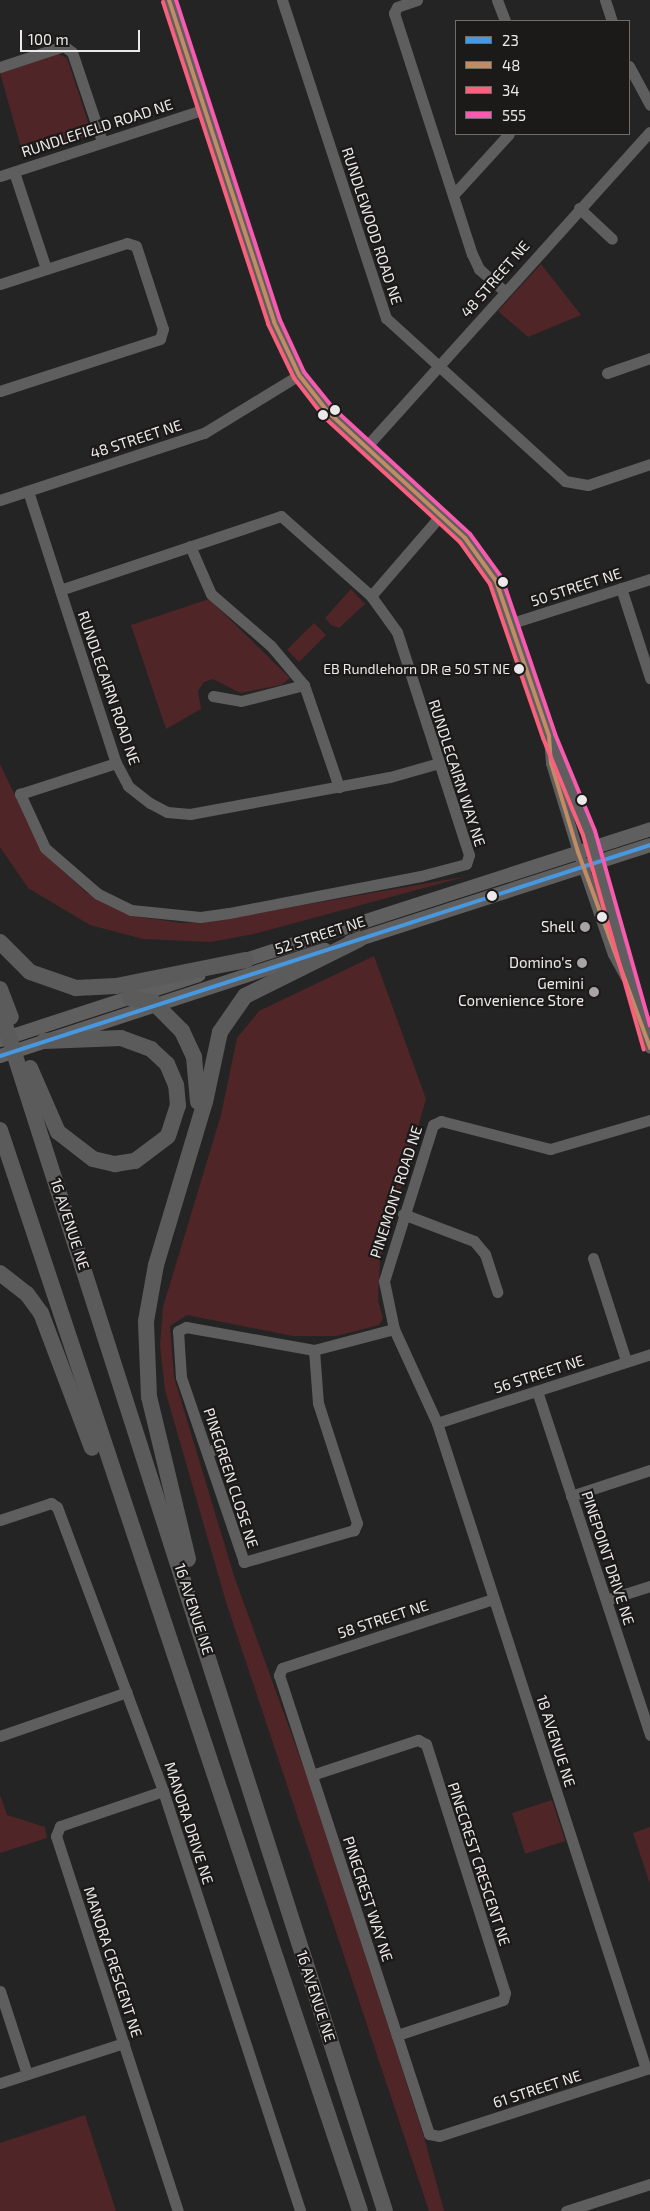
<!DOCTYPE html>
<html>
<head>
<meta charset="utf-8">
<style>
	body { margin:0 }
	#map { position:relative; width:650px; height:2211px; overflow:hidden; background:#252424; font-family:"Exo 2",sans-serif }
	div>[style] { position:absolute }
	.green>* { inset:0; background:#4f2527; transform-origin:0 0 }
	.minor>* { height:11px; margin:-5.5px; padding:0 5.5px; transform-origin:5.5px; border-radius:5.5px; background:#5e5e5e }
	.major>* { height:14px; margin:-7px; padding:0 7px; transform-origin:7px; border-radius:7px; background:#605f5f }
	.highway>* { height:16px; margin:-8px; padding:0 8px; transform-origin:8px; border-radius:8px; background:#5c5b5b }
	.bus-1>* { height:4px; margin:-2px; padding:0 2px; transform-origin:2px; border-radius:2px; background:#4699e1 }
	.bus-2>* { height:4px; margin:-2px; padding:0 2px; transform-origin:2px; border-radius:2px; background:#c18c65 }
	.bus-3>* { height:4px; margin:-2px; padding:0 2px; transform-origin:2px; border-radius:2px; background:#f8607d }
	.bus-4>* { height:4px; margin:-2px; padding:0 2px; transform-origin:2px; border-radius:2px; background:#f75aaf }
	.dots>* { width:14px; height:14px; translate:-50% -50%; box-sizing:border-box; border:2px solid #1c1919; border-radius:50% }
	span { translate:-50% -50%; white-space:nowrap; text-align:center; line-height:1.15; -webkit-text-stroke:4.5px #1c1919; paint-order:stroke }
	.bus-label { font-size:14px; color:#ebe9e9 }
	.right { translate:-100% -50%; text-align:right }
	.street-label { font-size:15px; color:#ebe9e9 }
	.poi-label { font-size:15px; color:#ebe9e9 }
	.legend { position:absolute; left:455px; top:20px; width:175px; height:115px; box-sizing:border-box; background:#1c1919; border:1px solid #6f6c6c; margin:0; padding:6px 9px; list-style:none; font-size:15px; color:#ebe9e9 }
	.legend li { display:flex; align-items:center; gap:10px; height:25px }
	.legend b { width:25px; border:1px solid #6f6c6c }
	.scale { position:absolute; left:20px; top:30px; width:120px; height:22px; box-sizing:border-box; border:2px solid #ebe9e9; border-top:0; padding-left:6px; font-size:15px; line-height:18px; white-space:nowrap; color:#ebe9e9; -webkit-text-stroke:4px #1c1919; paint-order:stroke }
</style>
</head>
<body>
<div id="map">
	<div class="green">
		<i style="clip-path:polygon(58px 54px,67px 58px,90px 128px,84px 137px,24px 158px,0 73px)"></i>
		<i style="clip-path:polygon(541px 264px,581px 315px,528px 337px,498px 311px)"></i>
		<i style="clip-path:polygon(351px 589px,365px 604px,339px 628px,331px 625px,325px 618px)"></i>
		<i style="clip-path:polygon(209px 599px,290px 678px,281px 685px,240px 693px,213px 679px,204px 682px,198px 691px,201px 709px,166px 729px,131px 625px)"></i>
		<i style="left:314px;top:623px;width:17px;height:38px;rotate:45deg"></i>
		<i style="clip-path:polygon(0 764px,42px 852px,87px 893px,140px 917px,182px 923px,213px 921px,468px 876px,254px 934px,211px 942px,143px 939px,90px 925px,28px 888px,0 847px)"></i>
		<i style="clip-path:polygon(374px 956px,426px 1099px,380px 1260px,378px 1301px,383px 1318px,379px 1325px,336px 1336px,293px 1336px,187px 1315px,170px 1326px,174px 1377px,234px 1576px,310px 1785px,424px 2137px,444px 2211px,429px 2211px,226px 1602px,165px 1390px,160px 1346px,163px 1307px,221px 1115px,237px 1038px,259px 1011px)"></i>
		<i style="clip-path:polygon(0 1795px,7px 1815px,45px 1827px,47px 1838px,0 1853px)"></i>
		<i style="left:552px;top:1800px;width:43px;height:42px;rotate:72deg"></i>
		<i style="clip-path:polygon(650px 1827px,650px 1884px,633px 1833px)"></i>
		<i style="clip-path:polygon(85px 2115px,116px 2211px,0 2211px,0 2143px)"></i>
	</div>
	<div class="minor">
		<i style="left:169px;top:0;width:339px;rotate:71.9deg"></i>
		<i style="left:274px;top:322px;width:59px;rotate:64.7deg"></i>
		<i style="left:299px;top:375px;width:47px;rotate:51.9deg"></i>
		<i style="left:328px;top:412px;width:186px;rotate:42.6deg"></i>
		<i style="left:465px;top:538px;width:53px;rotate:54.2deg"></i>
		<i style="left:496px;top:581px;width:164px;rotate:71.1deg"></i>
		<i style="left:549px;top:736px;width:105px;rotate:67.6deg"></i>
		<i style="left:589px;top:833px;width:223px;rotate:74.2deg"></i>
		<i style="left:282px;top:0;width:335px;rotate:71.9deg"></i>
		<i style="left:386px;top:318px;width:242px;rotate:42.3deg"></i>
		<i style="left:565px;top:481px;width:23px;rotate:10deg"></i>
		<i style="left:588px;top:485px;width:65px;rotate:-18.7deg"></i>
		<i style="left:417px;top:0;width:21px;rotate:161deg"></i>
		<i style="left:397px;top:7px;width:7px;rotate:117deg"></i>
		<i style="left:394px;top:13px;width:253px;rotate:72.1deg"></i>
		<i style="left:472px;top:254px;width:17px;rotate:65deg"></i>
		<i style="left:479px;top:269px;width:33px;rotate:41deg"></i>
		<i style="left:497px;top:0;width:22px;rotate:69deg"></i>
		<i style="left:605px;top:0;width:22px;rotate:72deg"></i>
		<i style="left:629px;top:66px;width:44px;rotate:61.7deg"></i>
		<i style="left:0;top:67px;width:67px;rotate:-18.2deg"></i>
		<i style="left:64px;top:46px;width:10px;rotate:37deg"></i>
		<i style="left:72px;top:52px;width:94px;rotate:71.4deg"></i>
		<i style="left:14px;top:172px;width:102px;rotate:71.7deg"></i>
		<i style="left:0;top:176px;width:216px;rotate:-18.1deg"></i>
		<i style="left:454px;top:194px;width:81px;rotate:-47.5deg"></i>
		<i style="left:579px;top:208px;width:45px;rotate:43.2deg"></i>
		<i style="left:0;top:284px;width:133px;rotate:-17.9deg"></i>
		<i style="left:127px;top:243px;width:9px;rotate:18deg"></i>
		<i style="left:136px;top:246px;width:87px;rotate:72deg"></i>
		<i style="left:163px;top:329px;width:10px;rotate:107deg"></i>
		<i style="left:160px;top:339px;width:168px;rotate:162deg"></i>
		<i style="left:607px;top:373px;width:46px;rotate:-19.2deg"></i>
		<i style="left:366px;top:447px;width:424px;rotate:-48deg"></i>
		<i style="left:28px;top:491px;width:286px;rotate:72.1deg"></i>
		<i style="left:116px;top:763px;width:26px;rotate:62deg"></i>
		<i style="left:128px;top:786px;width:28px;rotate:38deg"></i>
		<i style="left:150px;top:803px;width:19px;rotate:28deg"></i>
		<i style="left:167px;top:812px;width:23px;rotate:5deg"></i>
		<i style="left:190px;top:814px;width:203px;rotate:-10.5deg"></i>
		<i style="left:390px;top:777px;width:51px;rotate:-15.9deg"></i>
		<i style="left:0;top:500px;width:215px;rotate:-18.2deg"></i>
		<i style="left:204px;top:433px;width:111px;rotate:-31.4deg"></i>
		<i style="left:190px;top:546px;width:52px;rotate:66.4deg"></i>
		<i style="left:211px;top:594px;width:79px;rotate:40.9deg"></i>
		<i style="left:271px;top:646px;width:51px;rotate:49.8deg"></i>
		<i style="left:304px;top:685px;width:108px;rotate:71.1deg"></i>
		<i style="left:621px;top:588px;width:95px;rotate:72.1deg"></i>
		<i style="left:60px;top:590px;width:233px;rotate:-18.5deg"></i>
		<i style="left:281px;top:516px;width:120px;rotate:41.6deg"></i>
		<i style="left:371px;top:596px;width:44px;rotate:54.2deg"></i>
		<i style="left:397px;top:632px;width:234px;rotate:72.1deg"></i>
		<i style="left:469px;top:855px;width:9px;rotate:108deg"></i>
		<i style="left:466px;top:864px;width:47px;rotate:165.1deg"></i>
		<i style="left:421px;top:876px;width:196px;rotate:169.1deg"></i>
		<i style="left:229px;top:913px;width:29px;rotate:172deg"></i>
		<i style="left:200px;top:917px;width:69px;rotate:-174.2deg"></i>
		<i style="left:131px;top:910px;width:37px;rotate:-154deg"></i>
		<i style="left:98px;top:894px;width:70px;rotate:-139deg"></i>
		<i style="left:45px;top:848px;width:60px;rotate:-114.8deg"></i>
		<i style="left:20px;top:794px;width:101px;rotate:-17.9deg"></i>
		<i style="left:371px;top:596px;width:106px;rotate:-49.2deg"></i>
		<i style="left:512px;top:623px;width:145px;rotate:-17.7deg"></i>
		<i style="left:213px;top:696px;width:28px;rotate:10deg"></i>
		<i style="left:241px;top:701px;width:65px;rotate:-14.3deg"></i>
		<i style="left:549px;top:739px;width:24px;rotate:85deg"></i>
		<i style="left:551px;top:763px;width:93px;rotate:73.1deg"></i>
		<i style="left:578px;top:852px;width:108px;rotate:71.1deg"></i>
		<i style="left:613px;top:954px;width:26px;rotate:61deg"></i>
		<i style="left:403px;top:1214px;width:76px;rotate:20.8deg"></i>
		<i style="left:474px;top:1241px;width:17px;rotate:50deg"></i>
		<i style="left:485px;top:1254px;width:40px;rotate:72deg"></i>
		<i style="left:593px;top:1258px;width:108px;rotate:72.2deg"></i>
		<i style="left:314px;top:1350px;width:53px;rotate:85.7deg"></i>
		<i style="left:318px;top:1403px;width:126px;rotate:72deg"></i>
		<i style="left:357px;top:1523px;width:8px;rotate:113deg"></i>
		<i style="left:354px;top:1530px;width:115px;rotate:163.8deg"></i>
		<i style="left:244px;top:1562px;width:195px;rotate:-108.8deg"></i>
		<i style="left:181px;top:1377px;width:46px;rotate:-93.7deg"></i>
		<i style="left:178px;top:1331px;width:9px;rotate:-27deg"></i>
		<i style="left:186px;top:1327px;width:130px;rotate:10.2deg"></i>
		<i style="left:314px;top:1350px;width:83px;rotate:-14.7deg"></i>
		<i style="left:537px;top:1391px;width:362px;rotate:71.8deg"></i>
		<i style="left:437px;top:1423px;width:224px;rotate:-17.9deg"></i>
		<i style="left:207px;top:1452px;width:15px;rotate:-20deg"></i>
		<i style="left:571px;top:1496px;width:83px;rotate:-18.2deg"></i>
		<i style="left:0;top:1520px;width:54px;rotate:-18.4deg"></i>
		<i style="left:51px;top:1503px;width:7px;rotate:34deg"></i>
		<i style="left:57px;top:1507px;width:303px;rotate:69.5deg"></i>
		<i style="left:163px;top:1791px;width:442px;rotate:71.9deg"></i>
		<i style="left:493px;top:1599px;width:222px;rotate:161.9deg"></i>
		<i style="left:282px;top:1668px;width:8px;rotate:113deg"></i>
		<i style="left:279px;top:1675px;width:483px;rotate:71.9deg"></i>
		<i style="left:429px;top:2134px;width:10px;rotate:11deg"></i>
		<i style="left:439px;top:2136px;width:222px;rotate:-17.9deg"></i>
		<i style="left:606px;top:1600px;width:46px;rotate:-17.7deg"></i>
		<i style="left:0;top:1736px;width:134px;rotate:-19.1deg"></i>
		<i style="left:312px;top:1775px;width:112px;rotate:-18.3deg"></i>
		<i style="left:418px;top:1740px;width:9px;rotate:27deg"></i>
		<i style="left:426px;top:1744px;width:261px;rotate:72.4deg"></i>
		<i style="left:505px;top:1993px;width:7px;rotate:106deg"></i>
		<i style="left:503px;top:2000px;width:112px;rotate:161.7deg"></i>
		<i style="left:163px;top:1791px;width:109px;rotate:161.2deg"></i>
		<i style="left:60px;top:1826px;width:11px;rotate:112deg"></i>
		<i style="left:56px;top:1836px;width:394px;rotate:72deg"></i>
		<i style="left:0;top:1991px;width:87px;rotate:72deg"></i>
		<i style="left:646px;top:2069px;width:679px;rotate:-107.93deg"></i>
		<i style="left:437px;top:1423px;width:103px;rotate:-114.6deg"></i>
		<i style="left:394px;top:1329px;width:49px;rotate:-101.8deg"></i>
		<i style="left:384px;top:1281px;width:164px;rotate:-72.6deg"></i>
		<i style="left:433px;top:1125px;width:9px;rotate:-27deg"></i>
		<i style="left:441px;top:1121px;width:113px;rotate:14.4deg"></i>
		<i style="left:550px;top:1149px;width:104px;rotate:-16.2deg"></i>
		<i style="left:0;top:2083px;width:130px;rotate:-17.9deg"></i>
		<i style="left:566px;top:2211px;width:88px;rotate:-17.8deg"></i>
	</div>
	<div class="major">
		<i style="left:350px;top:942px;width:315px;rotate:-17.9deg"></i>
		<i style="left:236px;top:963px;width:435px;rotate:-17.9deg"></i>
		<i style="left:0;top:1040px;width:209px;rotate:-18.1deg"></i>
		<i style="left:0;top:1056px;width:342px;rotate:-18.1deg"></i>
	</div>
	<div class="highway">
		<i style="left:0;top:942px;width:42px;rotate:45deg"></i>
		<i style="left:30px;top:972px;width:49px;rotate:19.2deg"></i>
		<i style="left:76px;top:988px;width:40px;rotate:-2.9deg"></i>
		<i style="left:116px;top:986px;width:133px;rotate:-11.3deg"></i>
		<i style="left:0;top:989px;width:30px;rotate:69deg"></i>
		<i style="left:130px;top:998px;width:23px;rotate:10deg"></i>
		<i style="left:153px;top:1002px;width:41px;rotate:45deg"></i>
		<i style="left:182px;top:1031px;width:29px;rotate:65deg"></i>
		<i style="left:194px;top:1057px;width:45px;rotate:84.9deg"></i>
		<i style="left:0;top:1009px;width:1262px;rotate:72.24deg"></i>
		<i style="left:30px;top:1068px;width:70px;rotate:66.4deg"></i>
		<i style="left:58px;top:1132px;width:44px;rotate:37.6deg"></i>
		<i style="left:93px;top:1159px;width:23px;rotate:13deg"></i>
		<i style="left:115px;top:1164px;width:20px;rotate:-9deg"></i>
		<i style="left:135px;top:1161px;width:41px;rotate:-37.1deg"></i>
		<i style="left:168px;top:1136px;width:32px;rotate:-72deg"></i>
		<i style="left:178px;top:1106px;width:21px;rotate:-95deg"></i>
		<i style="left:176px;top:1085px;width:23px;rotate:-113deg"></i>
		<i style="left:167px;top:1064px;width:22px;rotate:-137deg"></i>
		<i style="left:151px;top:1049px;width:32px;rotate:-160deg"></i>
		<i style="left:121px;top:1038px;width:77px;rotate:177.8deg"></i>
		<i style="left:0;top:1130px;width:1139px;rotate:71.58deg"></i>
		<i style="left:0;top:1273px;width:34px;rotate:38deg"></i>
		<i style="left:27px;top:1294px;width:24px;rotate:54deg"></i>
		<i style="left:41px;top:1313px;width:144px;rotate:69.3deg"></i>
		<i style="left:188px;top:1559px;width:167px;rotate:-103.5deg"></i>
		<i style="left:149px;top:1397px;width:76px;rotate:-92.3deg"></i>
		<i style="left:146px;top:1321px;width:57px;rotate:-79.9deg"></i>
		<i style="left:156px;top:1265px;width:170px;rotate:-73.3deg"></i>
		<i style="left:205px;top:1102px;width:72px;rotate:-77.9deg"></i>
		<i style="left:220px;top:1032px;width:44px;rotate:-55.2deg"></i>
		<i style="left:245px;top:996px;width:128px;rotate:-26.4deg"></i>
	</div>
	<div class="bus-1">
		<i style="left:0;top:1056px;width:683px;rotate:-17.98deg"></i>
	</div>
	<div class="bus-2">
		<i style="left:169px;top:0;width:339px;rotate:71.9deg"></i>
		<i style="left:274px;top:322px;width:59px;rotate:64.7deg"></i>
		<i style="left:299px;top:375px;width:47px;rotate:51.9deg"></i>
		<i style="left:328px;top:412px;width:186px;rotate:42.6deg"></i>
		<i style="left:465px;top:538px;width:53px;rotate:54.2deg"></i>
		<i style="left:496px;top:581px;width:164px;rotate:71.1deg"></i>
		<i style="left:549px;top:736px;width:27px;rotate:86deg"></i>
		<i style="left:551px;top:763px;width:93px;rotate:73.1deg"></i>
		<i style="left:578px;top:852px;width:209px;rotate:69.8deg"></i>
	</div>
	<div class="bus-3">
		<i style="left:163px;top:2px;width:339px;rotate:71.9deg"></i>
		<i style="left:268px;top:324px;width:60px;rotate:64.3deg"></i>
		<i style="left:294px;top:378px;width:49px;rotate:52.4deg"></i>
		<i style="left:324px;top:417px;width:185px;rotate:42.6deg"></i>
		<i style="left:460px;top:542px;width:52px;rotate:54.5deg"></i>
		<i style="left:490px;top:584px;width:163px;rotate:71deg"></i>
		<i style="left:543px;top:738px;width:105px;rotate:67.6deg"></i>
		<i style="left:583px;top:835px;width:223px;rotate:74.2deg"></i>
	</div>
	<div class="bus-4">
		<i style="left:176px;top:0;width:336px;rotate:72deg"></i>
		<i style="left:280px;top:320px;width:57px;rotate:65.2deg"></i>
		<i style="left:304px;top:372px;width:46px;rotate:51.1deg"></i>
		<i style="left:333px;top:408px;width:186px;rotate:42.6deg"></i>
		<i style="left:470px;top:534px;width:54px;rotate:54deg"></i>
		<i style="left:502px;top:578px;width:165px;rotate:71.2deg"></i>
		<i style="left:555px;top:734px;width:105px;rotate:67.6deg"></i>
		<i style="left:595px;top:831px;width:202px;rotate:74.2deg"></i>
	</div>
	<div class="dots">
		<i style="left:335px;top:410px;background:#ebe9e9"></i>
		<i style="left:323px;top:415px;background:#ebe9e9"></i>
		<i style="left:503px;top:582px;background:#ebe9e9"></i>
		<i style="left:519px;top:669px;background:#ebe9e9"></i>
		<i style="left:582px;top:800px;background:#ebe9e9"></i>
		<i style="left:492px;top:896px;background:#ebe9e9"></i>
		<i style="left:602px;top:917px;background:#ebe9e9"></i>
		<i style="left:585px;top:927px;background:#a6a4a4"></i>
		<i style="left:582px;top:963px;background:#a6a4a4"></i>
		<i style="left:594px;top:992px;background:#a6a4a4"></i>
	</div>
	<div class="bus-label">
		<span class="right" style="left:510px;top:669px">EB Rundlehorn DR @ 50 ST NE</span>
	</div>
	<div class="street-label">
		<span style="left:97px;top:128px;rotate:-18deg">RUNDLEFIELD ROAD NE</span>
		<span style="left:372px;top:226px;rotate:72deg">RUNDLEWOOD ROAD NE</span>
		<span style="left:495px;top:279px;rotate:-49deg">48 STREET NE</span>
		<span style="left:136px;top:439px;rotate:-18deg">48 STREET NE</span>
		<span style="left:576px;top:587px;rotate:-18deg">50 STREET NE</span>
		<span style="left:109px;top:688px;rotate:71deg">RUNDLECAIRN ROAD NE</span>
		<span style="left:457px;top:773px;rotate:72deg">RUNDLECAIRN WAY NE</span>
		<span style="left:320px;top:935px;rotate:-18deg">52 STREET NE</span>
		<span style="left:396px;top:1192px;rotate:-72deg">PINEMONT ROAD NE</span>
		<span style="left:70px;top:1224px;rotate:72deg">16 AVENUE NE</span>
		<span style="left:539px;top:1374px;rotate:-18deg">56 STREET NE</span>
		<span style="left:231px;top:1478px;rotate:72deg">PINEGREEN CLOSE NE</span>
		<span style="left:608px;top:1558px;rotate:72deg">PINEPOINT DRIVE NE</span>
		<span style="left:194px;top:1609px;rotate:72deg">16 AVENUE NE</span>
		<span style="left:383px;top:1619px;rotate:-18deg">58 STREET NE</span>
		<span style="left:556px;top:1741px;rotate:72deg">18 AVENUE NE</span>
		<span style="left:189px;top:1823px;rotate:72deg">MANORA DRIVE NE</span>
		<span style="left:479px;top:1864px;rotate:72deg">PINECREST CRESCENT NE</span>
		<span style="left:368px;top:1899px;rotate:72deg">PINECREST WAY NE</span>
		<span style="left:113px;top:1962px;rotate:72deg">MANORA CRESCENT NE</span>
		<span style="left:316px;top:1996px;rotate:72deg">16 AVENUE NE</span>
		<span style="left:537px;top:2089px;rotate:-18deg">61 STREET NE</span>
	</div>
	<div class="poi-label">
		<span class="right" style="left:575px;top:927px">Shell</span>
		<span class="right" style="left:572px;top:963px">Domino's</span>
		<span class="right" style="left:584px;top:992px">Gemini<br>Convenience Store</span>
	</div>
	<ul class="legend">
	<li><b style="height:6px;background:#4699e1"></b>23</li>
	<li><b style="height:6px;background:#c18c65"></b>48</li>
	<li><b style="height:6px;background:#f8607d"></b>34</li>
	<li><b style="height:6px;background:#f75aaf"></b>555</li>
	</ul>
	<div class="scale">100 m</div>
</div>
</body>
</html>
